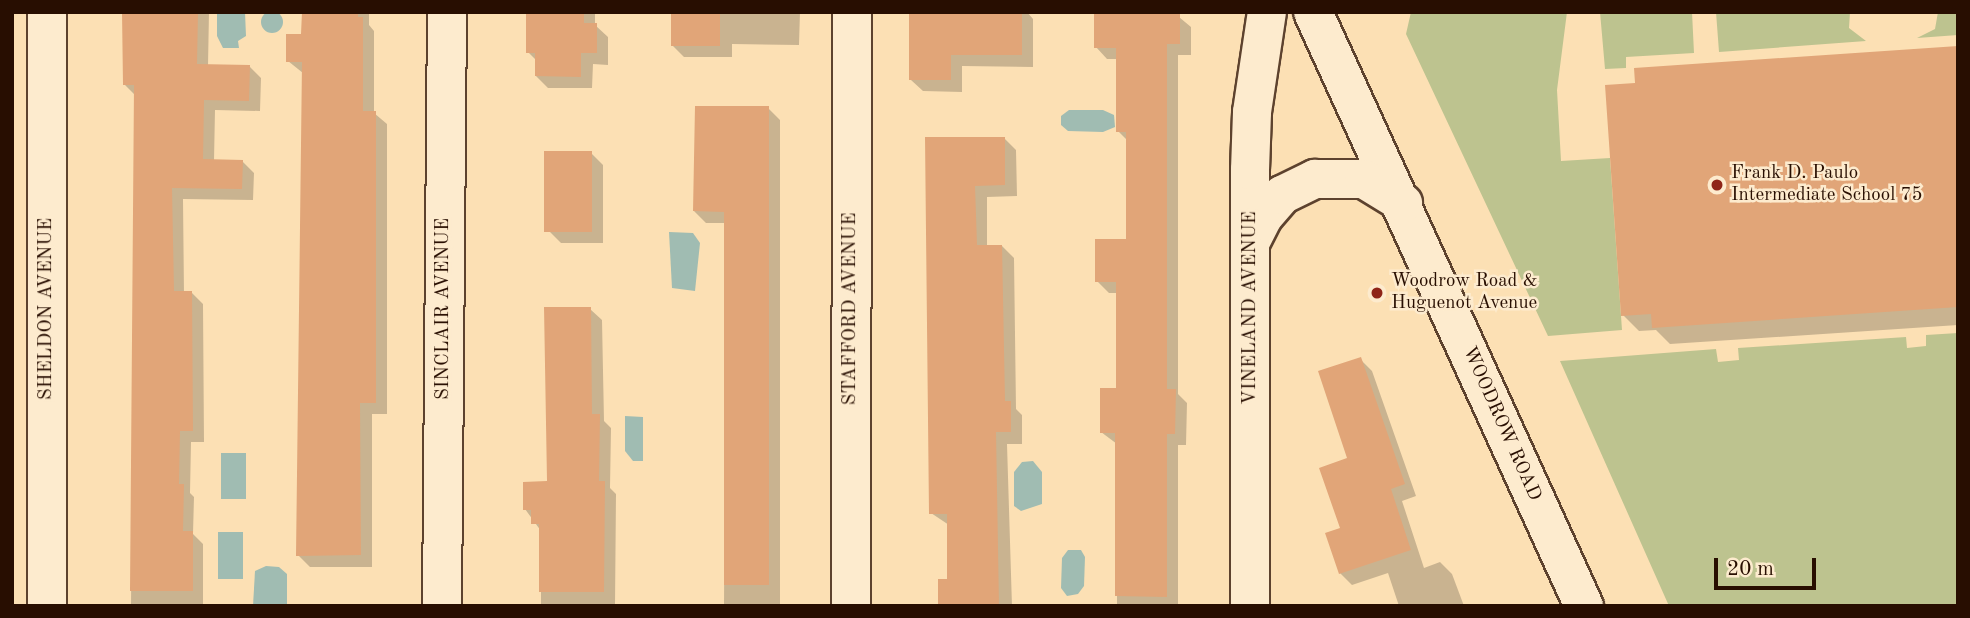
<!DOCTYPE html>
<html>
<head>
<meta charset="utf-8">
<style>
	body { margin:0 }
	#map { position:relative; width:1970px; height:618px; overflow:hidden; background:#fce0b4; font-family:"Old Standard TT",serif }
	div>[style] { position:absolute }
	.green>* { inset:0; background:#bdc38f }
	.water>* { inset:0; background:#a0bcb2; transform-origin:0 0 }
	.round { border-radius:50% }
	.shadow>* { inset:0; background:#0003 }
	.building>* { inset:0; background:#e1a578; transform-origin:0 0 }
	.roads { filter:drop-shadow(2px 0 #5d422e) drop-shadow(-2px 0 #5d422e) drop-shadow(0 2px #5d422e) drop-shadow(0 -2px #5d422e) }
	.minor>* { height:38px; margin:-19px; padding:0 19px; transform-origin:19px; border-radius:19px; background:#fdebce }
	.dots>* { width:19px; height:19px; translate:-50% -50%; box-sizing:border-box; border:4px solid #fdebce; border-radius:50% }
	span { translate:-50% -50%; white-space:nowrap; text-align:center; line-height:1.15; -webkit-text-stroke:5px #fdebce; paint-order:stroke }
	.poi-label { font-size:19px; color:#280e01 }
	.left { translate:0 -50%; text-align:left }
	.street-label { font-size:19px; color:#280e01 }
	.frame { position:absolute; inset:0; border:14px solid #280e01; pointer-events:none }
	.scale { position:absolute; left:1714px; top:558px; width:102px; height:32px; box-sizing:border-box; border:4px solid #280e01; border-top:0; padding-left:9px; font-size:21px; line-height:24px; white-space:nowrap; color:#280e01; -webkit-text-stroke:5px #fdebce; paint-order:stroke }
</style>
</head>
<body>
<div id="map">
	<div class="green">
		<i style="clip-path:polygon(1411px 12px,1567px 12px,1557px 90px,1561px 161px,1610px 158px,1622px 330px,1548px 336px,1406px 34px)"></i>
		<i style="clip-path:polygon(1600px 12px,1692px 12px,1694px 53px,1626px 57px,1626px 68px,1605px 69px)"></i>
		<i style="clip-path:polygon(1716px 12px,1850px 12px,1849px 28px,1866px 41px,1719px 52px)"></i>
		<i style="clip-path:polygon(1938px 12px,1958px 12px,1958px 35px,1917px 38px,1935px 29px)"></i>
		<i style="clip-path:polygon(1958px 333px,1958px 606px,1669px 606px,1560px 361px,1716px 349px,1718px 362px,1739px 360px,1738px 348px,1906px 337px,1907px 348px,1926px 346px,1926px 335px)"></i>
	</div>
	<div class="water">
		<i class="round" style="left:261px;top:11px;width:22px;height:22px"></i>
		<i style="clip-path:polygon(217px 12px,245px 12px,246px 36px,238px 41px,239px 48px,223px 48px,217px 36px)"></i>
		<i style="clip-path:polygon(1069px 110px,1103px 110px,1114px 115px,1115px 127px,1103px 132px,1068px 131px,1061px 125px,1061px 116px)"></i>
		<i style="clip-path:polygon(669px 232px,693px 233px,700px 243px,695px 291px,672px 288px)"></i>
		<i style="clip-path:polygon(625px 416px,643px 417px,643px 461px,633px 461px,625px 451px)"></i>
		<i style="left:221px;top:453px;width:25px;height:46px"></i>
		<i style="clip-path:polygon(1033px 461px,1042px 472px,1042px 504px,1021px 511px,1014px 506px,1014px 472px,1022px 462px)"></i>
		<i style="left:218px;top:532px;width:25px;height:47px"></i>
		<i style="clip-path:polygon(1068px 550px,1081px 550px,1085px 557px,1084px 586px,1078px 594px,1067px 596px,1061px 588px,1062px 558px)"></i>
		<i style="clip-path:polygon(266px 566px,279px 567px,287px 574px,287px 606px,253px 606px,255px 571px)"></i>
	</div>
	<div class="shadow">
		<i style="clip-path:polygon(124px 12px,209px 12px,208px 66px,250px 67px,261px 78px,260px 111px,215px 110px,214px 161px,242px 161px,254px 173px,253px 200px,183px 199px,184px 293px,192px 293px,203px 304px,204px 442px,191px 442px,190px 493px,194px 497px,193px 534px,203px 544px,203px 606px,131px 606px,135px 95px,125px 85px)"></i>
		<i style="clip-path:polygon(303px 12px,369px 12px,369px 25px,374px 31px,374px 113px,387px 124px,387px 414px,372px 414px,372px 567px,310px 567px,298px 555px,303px 73px,288px 61px,303px 36px)"></i>
		<i style="clip-path:polygon(526px 12px,595px 12px,595px 25px,608px 37px,608px 65px,593px 64px,592px 88px,548px 88px,536px 76px,537px 61px,528px 52px)"></i>
		<i style="clip-path:polygon(673px 12px,800px 12px,799px 45px,732px 44px,732px 57px,684px 57px,672px 45px)"></i>
		<i style="clip-path:polygon(911px 12px,1027px 12px,1033px 19px,1033px 67px,962px 66px,962px 92px,923px 91px,911px 80px)"></i>
		<i style="clip-path:polygon(1096px 12px,1173px 12px,1191px 27px,1191px 55px,1178px 55px,1178px 394px,1187px 403px,1186px 445px,1178px 445px,1178px 606px,1117px 606px,1117px 444px,1101px 432px,1118px 390px,1118px 293px,1109px 293px,1097px 281px,1128px 241px,1128px 141px,1118px 131px,1118px 59px,1107px 59px,1096px 47px)"></i>
		<i style="clip-path:polygon(1958px 48px,1958px 325px,1670px 344px,1656px 330px,1639px 331px,1623px 315px)"></i>
		<i style="clip-path:polygon(768px 108px,780px 120px,780px 606px,724px 606px,726px 223px,706px 223px,694px 211px)"></i>
		<i style="clip-path:polygon(1004px 138px,1016px 150px,1017px 196px,987px 197px,987px 247px,1002px 246px,1014px 258px,1016px 409px,1022px 415px,1022px 444px,1007px 444px,1012px 606px,940px 606px,949px 581px,949px 525px,931px 513px,927px 139px)"></i>
		<i style="clip-path:polygon(591px 153px,603px 165px,603px 243px,561px 243px,549px 231px)"></i>
		<i style="clip-path:polygon(590px 309px,602px 320px,604px 421px,611px 428px,610px 488px,616px 494px,615px 606px,541px 606px,541px 531px,525px 509px,549px 483px)"></i>
		<i style="clip-path:polygon(1360px 359px,1372px 371px,1416px 496px,1402px 501px,1424px 568px,1440px 562px,1452px 574px,1464px 606px,1399px 606px,1388px 573px,1352px 585px,1340px 573px)"></i>
	</div>
	<div class="building">
		<i style="clip-path:polygon(122px 12px,198px 12px,197px 64px,250px 65px,249px 101px,204px 100px,203px 159px,243px 160px,242px 189px,172px 188px,174px 291px,192px 291px,193px 431px,180px 431px,179px 484px,184px 484px,183px 531px,193px 531px,193px 591px,130px 591px,134px 85px,123px 85px)"></i>
		<i style="clip-path:polygon(302px 12px,358px 12px,358px 17px,363px 17px,363px 111px,376px 111px,376px 403px,360px 403px,361px 555px,296px 556px,302px 62px,286px 62px,286px 34px,301px 34px)"></i>
		<i style="clip-path:polygon(526px 12px,584px 12px,584px 23px,597px 23px,597px 53px,581px 53px,581px 77px,535px 76px,535px 53px,526px 53px)"></i>
		<i style="left:671px;top:12px;width:49px;height:34px"></i>
		<i style="clip-path:polygon(909px 12px,1022px 12px,1022px 55px,951px 55px,951px 80px,909px 80px)"></i>
		<i style="clip-path:polygon(1094px 12px,1180px 13px,1180px 44px,1167px 44px,1167px 389px,1176px 389px,1175px 434px,1167px 434px,1167px 597px,1115px 596px,1115px 433px,1100px 433px,1100px 388px,1116px 388px,1116px 282px,1095px 282px,1095px 239px,1126px 239px,1126px 132px,1116px 132px,1116px 48px,1094px 48px)"></i>
		<i style="clip-path:polygon(1958px 46px,1958px 307px,1652px 328px,1651px 314px,1621px 316px,1605px 85px,1635px 83px,1634px 68px)"></i>
		<i style="clip-path:polygon(695px 106px,769px 106px,769px 585px,724px 585px,724px 212px,693px 211px)"></i>
		<i style="clip-path:polygon(925px 137px,1005px 137px,1005px 185px,975px 186px,977px 245px,1002px 245px,1005px 401px,1011px 401px,1011px 432px,996px 432px,999px 606px,938px 606px,938px 579px,947px 579px,947px 514px,929px 514px)"></i>
		<i style="left:544px;top:151px;width:48px;height:81px"></i>
		<i style="clip-path:polygon(544px 307px,591px 307px,592px 414px,600px 414px,599px 481px,605px 481px,604px 592px,539px 592px,539px 524px,531px 524px,531px 510px,523px 510px,523px 482px,547px 481px)"></i>
		<i style="clip-path:polygon(1361px 357px,1405px 484px,1391px 489px,1411px 550px,1339px 574px,1325px 533px,1340px 528px,1319px 468px,1347px 458px,1318px 371px)"></i>
	</div>
	<div class="roads">
		<div class="minor">
			<i style="left:47px;top:12px;width:594px;rotate:90deg"></i>
			<i style="left:1313px;top:12px;width:653px;rotate:65.48deg"></i>
			<i style="left:1251px;top:241px;width:28px;rotate:-63deg"></i>
			<i style="left:1264px;top:216px;width:28px;rotate:-49deg"></i>
			<i style="left:1282px;top:195px;width:37px;rotate:-26deg"></i>
			<i style="left:1315px;top:179px;width:49px"></i>
			<i style="left:1364px;top:179px;width:46px;rotate:31.6deg"></i>
			<i style="left:442px;top:606px;width:594px;rotate:-89.52deg"></i>
			<i style="left:851px;top:606px;width:594px;rotate:-89.9deg"></i>
			<i style="left:1250px;top:606px;width:436px;rotate:-90deg"></i>
			<i style="left:1250px;top:170px;width:58px;rotate:-88deg"></i>
			<i style="left:1252px;top:112px;width:101px;rotate:-81.5deg"></i>
		</div>
	</div>
	<div class="dots">
		<i style="left:1717px;top:185px;background:#8f2418"></i>
		<i style="left:1377px;top:293px;background:#8f2418"></i>
	</div>
	<div class="poi-label">
		<span class="left" style="left:1731px;top:185px">Frank D. Paulo<br>Intermediate School 75</span>
		<span class="left" style="left:1391px;top:293px">Woodrow Road &amp;<br>Huguenot Avenue</span>
	</div>
	<div class="street-label">
		<span style="left:1251px;top:308px;rotate:-90deg">VINELAND AVENUE</span>
		<span style="left:47px;top:309px;rotate:-90deg">SHELDON AVENUE</span>
		<span style="left:444px;top:309px;rotate:-90deg">SINCLAIR AVENUE</span>
		<span style="left:851px;top:309px;rotate:-90deg">STAFFORD AVENUE</span>
		<span style="left:1501px;top:424px;rotate:66deg">WOODROW ROAD</span>
	</div>
	<div class="frame"></div>
	<div class="scale">20 m</div>
</div>
</body>
</html>
